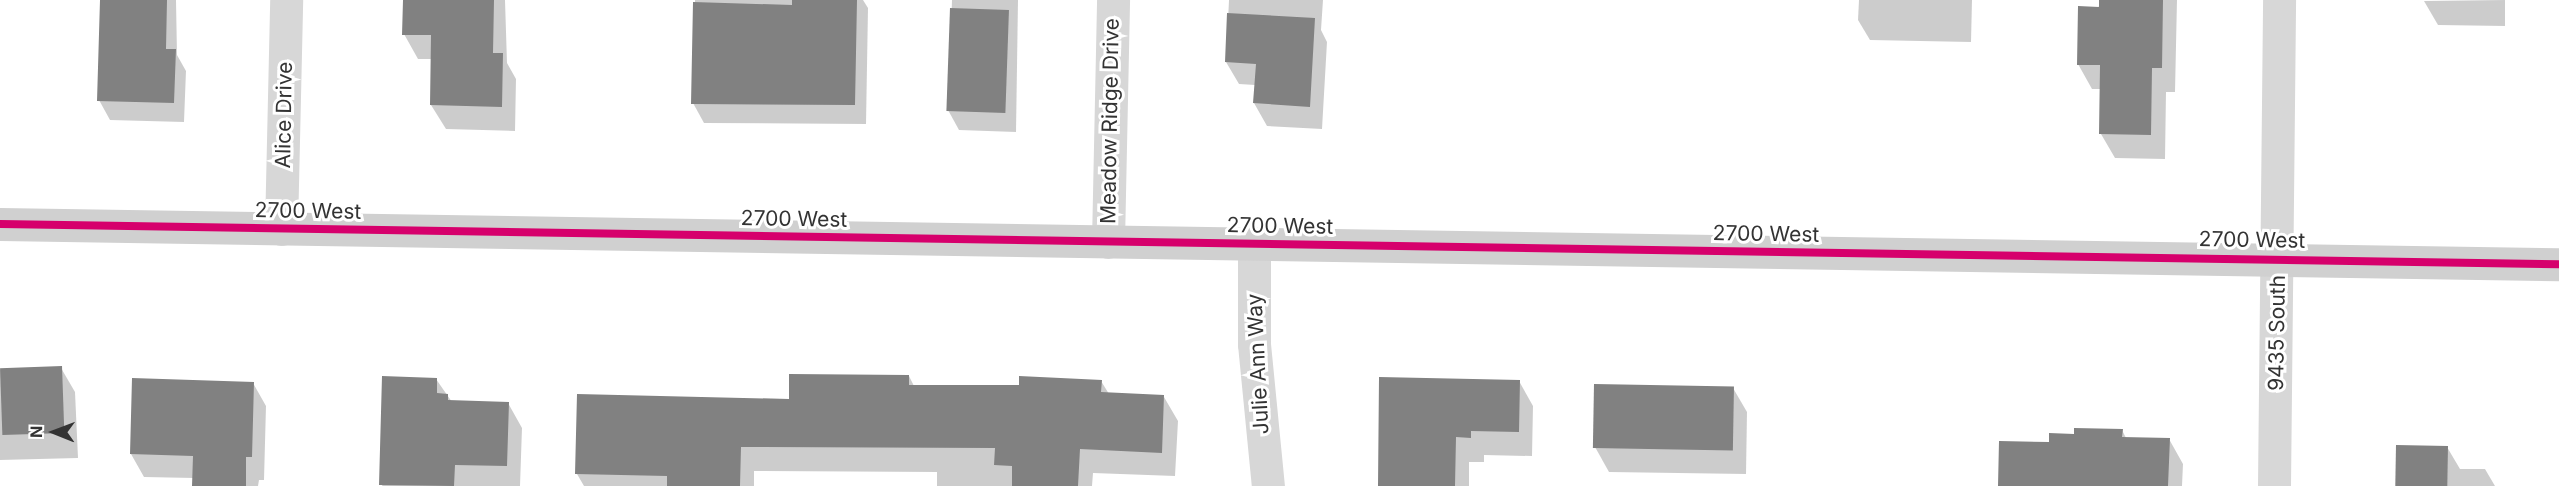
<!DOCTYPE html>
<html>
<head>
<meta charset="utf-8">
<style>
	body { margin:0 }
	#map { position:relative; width:2559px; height:486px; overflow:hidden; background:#fff; font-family:Inter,sans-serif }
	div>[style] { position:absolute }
	.shadow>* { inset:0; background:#0003 }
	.building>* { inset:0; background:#818181; transform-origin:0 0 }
	.street>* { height:33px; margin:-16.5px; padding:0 16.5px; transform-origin:16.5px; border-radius:16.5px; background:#d7d7d7 }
	.secondary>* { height:33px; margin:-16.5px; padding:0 16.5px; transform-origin:16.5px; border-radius:16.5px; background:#d0d0d0 }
	.cycleway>* { height:8px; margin:-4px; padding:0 4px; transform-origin:4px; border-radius:4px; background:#d6006c }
	span { translate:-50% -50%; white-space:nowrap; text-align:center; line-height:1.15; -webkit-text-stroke:6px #fff; paint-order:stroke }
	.street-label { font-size:21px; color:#333 }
	.north { position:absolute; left:24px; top:402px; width:60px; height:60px; -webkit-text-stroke:4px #fff; paint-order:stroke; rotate:271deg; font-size:16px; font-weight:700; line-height:24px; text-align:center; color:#333 }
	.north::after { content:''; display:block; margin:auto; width:21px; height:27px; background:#333; clip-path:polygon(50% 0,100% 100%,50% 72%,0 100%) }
</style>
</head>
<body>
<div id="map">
	<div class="shadow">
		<i style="clip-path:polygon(101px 0,176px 0,177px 55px,186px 71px,184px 122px,110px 120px,99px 100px)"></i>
		<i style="clip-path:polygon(405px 0,505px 0,507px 63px,516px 79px,515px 131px,446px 129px,431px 105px,432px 59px,418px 59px,404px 34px)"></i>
		<i style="clip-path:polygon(695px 0,863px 0,868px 8px,866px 124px,704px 123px,693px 103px)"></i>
		<i style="clip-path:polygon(952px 0,1018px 0,1016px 132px,959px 130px,948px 110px)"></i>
		<i style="clip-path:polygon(1229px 0,1323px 0,1321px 30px,1327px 42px,1322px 129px,1267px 126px,1254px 103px,1255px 85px,1239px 84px,1226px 62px)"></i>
		<i style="clip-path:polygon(1859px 0,1972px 0,1971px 42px,1870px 40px,1858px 20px)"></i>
		<i style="clip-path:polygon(2101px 0,2177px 0,2175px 92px,2166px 92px,2165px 159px,2115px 158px,2101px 134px,2101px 89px,2092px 89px,2078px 64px)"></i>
		<i style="clip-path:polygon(2505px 0,2505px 26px,2438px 25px,2424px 1px)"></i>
		<i style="clip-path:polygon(61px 368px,75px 392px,78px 458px,0 460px,0 370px)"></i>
		<i style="clip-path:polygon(909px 376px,914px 386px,1020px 387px,1101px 381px,1109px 394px,1164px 397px,1178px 421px,1175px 476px,1093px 473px,1092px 486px,937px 486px,937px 472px,754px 471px,754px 486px,584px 486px,577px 474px,791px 401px)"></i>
		<i style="clip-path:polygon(436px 379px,452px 402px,508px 403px,522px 428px,520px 486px,382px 486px)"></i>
		<i style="clip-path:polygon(1519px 381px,1533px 406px,1532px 456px,1484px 455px,1484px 462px,1469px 462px,1469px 486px,1379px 486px)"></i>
		<i style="clip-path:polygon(253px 383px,266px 406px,264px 480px,259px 480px,258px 486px,194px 486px,194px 478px,144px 477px,131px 454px)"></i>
		<i style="clip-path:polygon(1733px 388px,1747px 412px,1746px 474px,1609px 472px,1595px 447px)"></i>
		<i style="clip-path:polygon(2122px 430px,2126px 438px,2169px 439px,2183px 464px,2182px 486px,1999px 486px,2050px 443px,2075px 435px)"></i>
		<i style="clip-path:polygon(2447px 447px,2460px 469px,2485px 469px,2495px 486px,2397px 486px)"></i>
	</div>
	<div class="building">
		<i style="clip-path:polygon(100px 0,167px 0,166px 49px,176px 49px,174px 103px,97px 101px)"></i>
		<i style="clip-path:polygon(403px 0,494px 0,493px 53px,503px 53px,502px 107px,430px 105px,431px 35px,402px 35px)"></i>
		<i style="clip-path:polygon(792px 0,857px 0,855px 105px,691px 104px,693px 2px,792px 5px)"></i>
		<i style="clip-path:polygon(2099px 0,2163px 0,2162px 68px,2152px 68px,2151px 135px,2099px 134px,2100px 65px,2077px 65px,2078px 6px,2099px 7px)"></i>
		<i style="left:950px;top:8px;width:59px;height:103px;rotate:2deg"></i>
		<i style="clip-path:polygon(1227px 13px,1315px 18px,1310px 107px,1253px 103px,1256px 64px,1225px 62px)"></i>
		<i style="left:62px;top:366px;width:67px;height:62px;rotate:88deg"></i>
		<i style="clip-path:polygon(789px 374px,909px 375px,909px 385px,1019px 385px,1019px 376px,1102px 380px,1101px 392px,1164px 395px,1162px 453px,1080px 449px,1078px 486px,1012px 486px,1012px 466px,994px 465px,995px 448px,741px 447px,740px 486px,667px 486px,667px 476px,575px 474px,577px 394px,789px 399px)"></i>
		<i style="clip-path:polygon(382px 376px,437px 378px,437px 393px,448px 394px,448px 400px,509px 402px,507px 466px,455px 465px,454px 486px,379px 485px)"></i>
		<i style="clip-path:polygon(1379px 377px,1520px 380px,1519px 432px,1471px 431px,1471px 438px,1456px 437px,1455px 486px,1378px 486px)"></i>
		<i style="clip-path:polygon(132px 378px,254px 382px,252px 457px,246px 457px,246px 486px,192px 486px,193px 456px,130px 454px)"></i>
		<i style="left:1594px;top:384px;width:140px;height:64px;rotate:1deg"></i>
		<i style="clip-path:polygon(2074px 428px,2123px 429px,2122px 437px,2170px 438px,2168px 486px,1998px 486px,1999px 441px,2049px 442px,2049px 433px,2074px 434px)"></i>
		<i style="left:2396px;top:445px;width:52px;height:41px;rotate:1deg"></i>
	</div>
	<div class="street">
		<i style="left:281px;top:229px;width:229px;rotate:-88.7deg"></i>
		<i style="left:1108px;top:242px;width:242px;rotate:-88.8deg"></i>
		<i style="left:1254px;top:243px;width:101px;rotate:90deg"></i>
		<i style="left:1254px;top:344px;width:143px;rotate:84.4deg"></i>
		<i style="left:2274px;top:486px;width:486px;rotate:-89.4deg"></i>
	</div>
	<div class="secondary">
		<i style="left:0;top:224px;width:2559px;rotate:0.9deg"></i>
	</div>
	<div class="cycleway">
		<i style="left:0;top:224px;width:2559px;rotate:0.9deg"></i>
	</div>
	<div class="street-label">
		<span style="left:284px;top:115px;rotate:-89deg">Alice Drive</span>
		<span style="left:1110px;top:121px;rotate:-89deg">Meadow Ridge Drive</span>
		<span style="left:308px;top:211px;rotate:1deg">2700 West</span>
		<span style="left:794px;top:219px;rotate:1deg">2700 West</span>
		<span style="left:1280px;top:226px;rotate:1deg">2700 West</span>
		<span style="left:1766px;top:234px;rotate:1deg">2700 West</span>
		<span style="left:2252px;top:240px;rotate:1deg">2700 West</span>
		<span style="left:2277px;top:333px;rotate:-89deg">9435 South</span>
		<span style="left:1258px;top:364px;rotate:-93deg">Julie Ann Way</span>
	</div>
	<div class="north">N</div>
</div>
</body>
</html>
